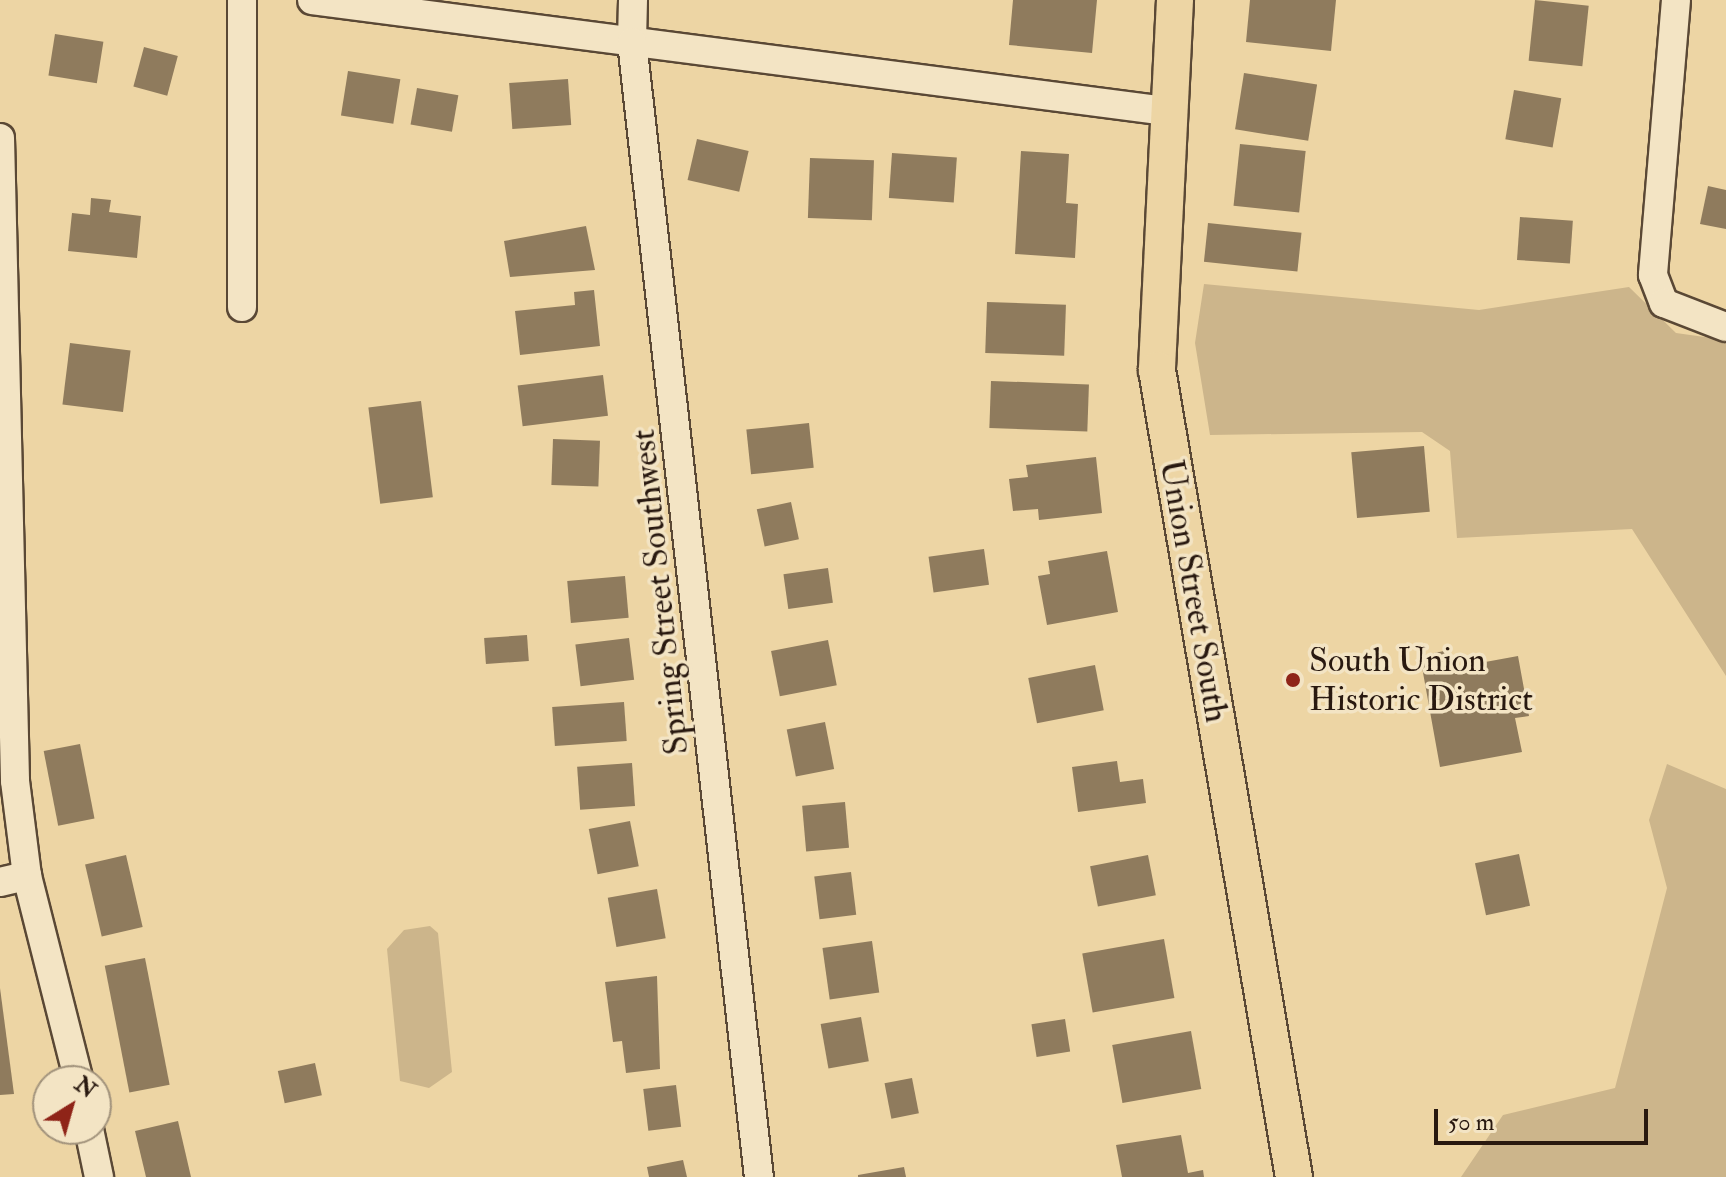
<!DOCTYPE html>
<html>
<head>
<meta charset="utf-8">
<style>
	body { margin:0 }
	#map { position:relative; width:1726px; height:1177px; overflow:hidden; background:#edd5a4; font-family:"IM FELL Double Pica",serif }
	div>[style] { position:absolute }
	.green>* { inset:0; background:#ccb58b }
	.building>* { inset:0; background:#8f7b5d; transform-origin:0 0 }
	.roads { filter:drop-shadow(2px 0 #5a4835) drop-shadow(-2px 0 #5a4835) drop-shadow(0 2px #5a4835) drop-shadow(0 -2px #5a4835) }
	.minor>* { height:28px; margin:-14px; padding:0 14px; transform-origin:14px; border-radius:14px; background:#f3e4c4 }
	.major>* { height:36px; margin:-18px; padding:0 18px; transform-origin:18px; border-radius:18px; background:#edd5a4 }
	.dots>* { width:22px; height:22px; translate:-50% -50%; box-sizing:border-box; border:4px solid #f3e4c4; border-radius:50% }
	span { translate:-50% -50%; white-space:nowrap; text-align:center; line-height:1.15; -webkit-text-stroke:7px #f3e4c4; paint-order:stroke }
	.street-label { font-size:34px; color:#291910 }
	.poi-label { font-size:34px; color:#291910 }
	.left { translate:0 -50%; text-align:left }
	.north { position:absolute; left:32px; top:1065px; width:80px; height:80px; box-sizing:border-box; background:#f3e4c4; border:2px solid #a2937c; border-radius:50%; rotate:37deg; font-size:22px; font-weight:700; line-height:32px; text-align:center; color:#291910 }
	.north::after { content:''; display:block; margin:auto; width:28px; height:36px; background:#8f2418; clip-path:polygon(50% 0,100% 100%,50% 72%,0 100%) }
	.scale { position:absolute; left:1434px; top:1109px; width:214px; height:36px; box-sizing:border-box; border:4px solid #291910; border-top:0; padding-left:10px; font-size:24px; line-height:28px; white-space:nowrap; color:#291910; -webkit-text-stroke:6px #f3e4c4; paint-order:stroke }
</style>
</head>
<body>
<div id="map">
	<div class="green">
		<i style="clip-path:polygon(1204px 284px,1479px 310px,1629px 287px,1676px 333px,1726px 340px,1726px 676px,1632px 529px,1457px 538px,1450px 451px,1422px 432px,1210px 435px,1195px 343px)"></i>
		<i style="clip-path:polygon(1667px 764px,1726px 789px,1726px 1177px,1461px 1177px,1503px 1115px,1615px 1088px,1667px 888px,1649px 820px)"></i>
		<i style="clip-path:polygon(430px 926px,438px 933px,452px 1072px,429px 1088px,400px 1081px,387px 949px,404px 930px)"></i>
	</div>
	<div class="building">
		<i style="clip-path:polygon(1013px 0,1097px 0,1092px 53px,1009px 45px)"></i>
		<i style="clip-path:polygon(1250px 0,1336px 0,1331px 51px,1246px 42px)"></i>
		<i style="left:1535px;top:0;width:54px;height:61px;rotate:6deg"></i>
		<i style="left:55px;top:34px;width:49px;height:42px;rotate:9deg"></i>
		<i style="left:144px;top:47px;width:35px;height:41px;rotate:15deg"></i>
		<i style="left:348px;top:71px;width:53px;height:45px;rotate:9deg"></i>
		<i style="left:1244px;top:73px;width:74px;height:57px;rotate:9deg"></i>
		<i style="left:568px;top:79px;width:46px;height:59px;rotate:86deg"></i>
		<i style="left:417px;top:88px;width:42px;height:37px;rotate:10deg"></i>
		<i style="left:1514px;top:90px;width:48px;height:50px;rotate:10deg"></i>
		<i style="left:697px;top:139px;width:53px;height:42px;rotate:13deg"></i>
		<i style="left:1240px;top:144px;width:66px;height:62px;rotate:6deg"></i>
		<i style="clip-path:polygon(1021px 151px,1069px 154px,1066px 203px,1078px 204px,1075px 258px,1015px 254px)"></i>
		<i style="left:892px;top:153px;width:65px;height:45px;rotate:4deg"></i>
		<i style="left:810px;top:158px;width:64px;height:60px;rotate:2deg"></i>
		<i style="clip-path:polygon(1708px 186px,1726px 190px,1726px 229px,1700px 224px)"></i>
		<i style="clip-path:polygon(91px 198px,111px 200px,109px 212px,141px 216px,137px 258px,68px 251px,72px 213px,90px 215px)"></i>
		<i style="left:1520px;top:217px;width:53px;height:43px;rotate:4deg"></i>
		<i style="left:1208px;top:223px;width:94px;height:39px;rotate:6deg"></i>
		<i style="clip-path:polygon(586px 226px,595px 270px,510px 277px,504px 241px)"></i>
		<i style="clip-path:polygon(594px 290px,600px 346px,520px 355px,515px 311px,575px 305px,574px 292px)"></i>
		<i style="left:987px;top:302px;width:79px;height:51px;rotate:2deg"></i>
		<i style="left:70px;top:343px;width:61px;height:62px;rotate:7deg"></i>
		<i style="left:603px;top:375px;width:41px;height:86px;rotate:83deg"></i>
		<i style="left:991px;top:381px;width:98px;height:47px;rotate:2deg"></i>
		<i style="left:421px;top:401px;width:97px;height:53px;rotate:83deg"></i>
		<i style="left:809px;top:423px;width:45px;height:63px;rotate:84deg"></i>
		<i style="left:553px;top:439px;width:47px;height:46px;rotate:2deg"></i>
		<i style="left:1424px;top:446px;width:66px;height:73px;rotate:85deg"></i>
		<i style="clip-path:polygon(1096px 457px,1102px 513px,1039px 520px,1038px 509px,1013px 511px,1009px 479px,1028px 477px,1026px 465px)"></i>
		<i style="left:791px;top:502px;width:38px;height:35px;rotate:78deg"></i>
		<i style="left:984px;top:549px;width:36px;height:56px;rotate:82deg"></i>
		<i style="clip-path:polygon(1107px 551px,1118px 612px,1047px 625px,1038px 576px,1050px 574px,1048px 561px)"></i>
		<i style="left:828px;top:568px;width:35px;height:45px;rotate:82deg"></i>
		<i style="left:625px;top:576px;width:42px;height:58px;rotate:85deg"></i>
		<i style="left:527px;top:635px;width:26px;height:43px;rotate:86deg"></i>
		<i style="left:629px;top:638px;width:42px;height:54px;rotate:83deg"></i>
		<i style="left:828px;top:640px;width:46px;height:58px;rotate:79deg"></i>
		<i style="clip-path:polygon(1444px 651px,1447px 669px,1518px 656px,1529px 716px,1515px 718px,1522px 752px,1440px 767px,1420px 656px)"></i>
		<i style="left:1095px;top:665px;width:46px;height:68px;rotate:79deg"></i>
		<i style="left:624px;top:702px;width:39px;height:72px;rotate:86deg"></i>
		<i style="left:825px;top:722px;width:48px;height:39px;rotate:79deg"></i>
		<i style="left:80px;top:744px;width:76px;height:37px;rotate:79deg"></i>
		<i style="clip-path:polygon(1117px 761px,1120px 782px,1143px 779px,1146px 803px,1078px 812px,1072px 767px)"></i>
		<i style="left:632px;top:763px;width:43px;height:55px;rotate:86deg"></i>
		<i style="left:845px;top:802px;width:46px;height:43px;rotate:85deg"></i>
		<i style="left:630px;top:821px;width:46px;height:42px;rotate:79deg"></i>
		<i style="left:1519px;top:854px;width:53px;height:45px;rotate:78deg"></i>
		<i style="left:126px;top:855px;width:74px;height:42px;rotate:77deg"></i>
		<i style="left:1148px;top:855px;width:41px;height:59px;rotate:79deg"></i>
		<i style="left:851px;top:872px;width:43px;height:37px;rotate:83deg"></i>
		<i style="left:657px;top:889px;width:50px;height:50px;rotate:80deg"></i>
		<i style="left:1164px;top:939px;width:60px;height:83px;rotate:80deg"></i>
		<i style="left:872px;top:941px;width:52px;height:50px;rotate:82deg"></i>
		<i style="left:145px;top:958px;width:129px;height:41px;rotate:79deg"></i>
		<i style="clip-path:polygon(657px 976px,660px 1069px,626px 1073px,622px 1041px,613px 1042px,605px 982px)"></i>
		<i style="clip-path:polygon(0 988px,14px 1094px,0 1095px)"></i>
		<i style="left:861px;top:1017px;width:45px;height:41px;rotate:80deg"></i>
		<i style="left:1065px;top:1019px;width:33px;height:34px;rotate:81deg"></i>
		<i style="left:1191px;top:1031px;width:59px;height:80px;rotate:80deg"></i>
		<i style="left:315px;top:1063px;width:33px;height:38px;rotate:78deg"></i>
		<i style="left:912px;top:1078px;width:36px;height:28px;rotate:79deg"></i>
		<i style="left:676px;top:1085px;width:42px;height:33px;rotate:83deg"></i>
		<i style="clip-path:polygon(178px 1121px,191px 1177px,146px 1177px,135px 1131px)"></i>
		<i style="clip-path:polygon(1181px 1135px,1188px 1173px,1203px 1170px,1204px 1177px,1122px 1177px,1116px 1145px)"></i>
		<i style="clip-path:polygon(683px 1160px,687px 1177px,649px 1177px,647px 1167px)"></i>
		<i style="clip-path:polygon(904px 1167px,906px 1177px,858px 1177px,858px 1175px)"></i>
	</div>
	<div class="roads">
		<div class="minor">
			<i style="left:312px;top:0;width:862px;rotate:7.4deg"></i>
			<i style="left:633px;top:0;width:42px;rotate:91.4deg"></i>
			<i style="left:632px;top:42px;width:1142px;rotate:83.62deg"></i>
			<i style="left:1676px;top:0;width:276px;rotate:94.8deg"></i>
			<i style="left:1653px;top:275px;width:30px;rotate:69deg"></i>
			<i style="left:1664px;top:303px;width:66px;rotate:21.2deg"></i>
			<i style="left:0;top:138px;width:643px;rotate:88.66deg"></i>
			<i style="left:15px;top:781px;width:96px;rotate:82.8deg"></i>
			<i style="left:27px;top:876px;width:211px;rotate:75.8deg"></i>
			<i style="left:242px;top:307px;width:307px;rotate:-90deg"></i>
			<i style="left:0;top:882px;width:28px;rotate:-13deg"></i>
			<i style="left:89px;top:1129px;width:49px;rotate:78.2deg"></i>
		</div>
		<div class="major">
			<i style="left:1175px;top:0;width:370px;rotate:92.8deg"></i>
			<i style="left:1157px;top:370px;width:819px;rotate:80.37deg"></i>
		</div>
	</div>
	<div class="dots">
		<i style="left:1293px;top:680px;background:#8f2418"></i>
	</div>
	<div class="street-label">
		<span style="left:1194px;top:591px;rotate:80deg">Union Street South</span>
		<span style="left:660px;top:592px;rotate:-96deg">Spring Street Southwest</span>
	</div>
	<div class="poi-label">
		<span class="left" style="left:1309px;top:680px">South Union<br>Historic District</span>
	</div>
	<div class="north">N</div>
	<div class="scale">50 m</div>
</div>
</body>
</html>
